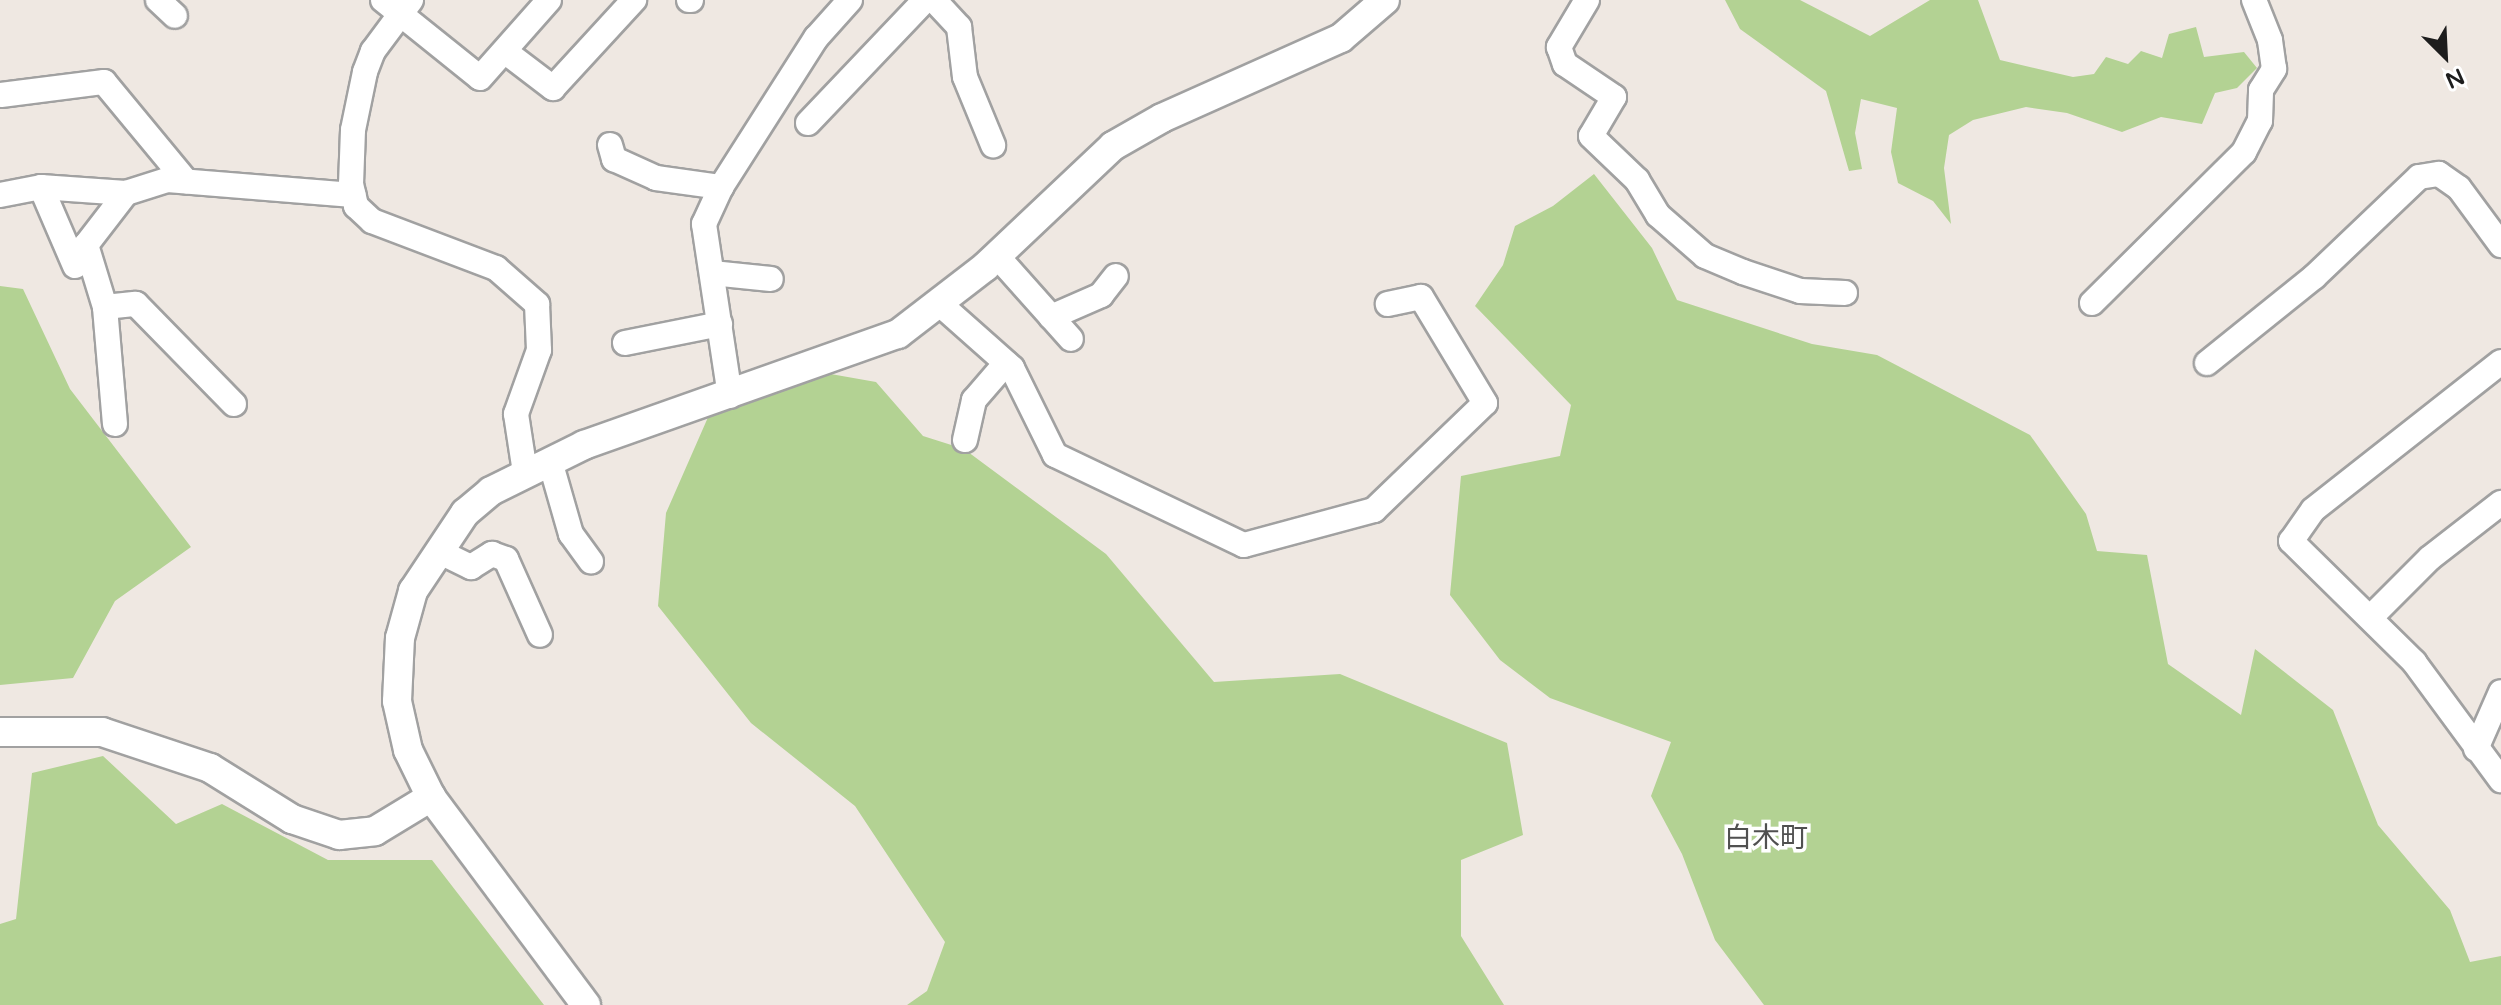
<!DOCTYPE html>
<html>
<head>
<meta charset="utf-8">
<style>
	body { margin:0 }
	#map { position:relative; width:2501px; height:1005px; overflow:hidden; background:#efe8e2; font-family:"Varela Round","Noto Sans JP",sans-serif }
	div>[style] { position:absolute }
	.forest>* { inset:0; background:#b3d293 }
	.roads { filter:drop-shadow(2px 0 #a1a1a1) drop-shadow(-2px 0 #a1a1a1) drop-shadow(0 2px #a1a1a1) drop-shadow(0 -2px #a1a1a1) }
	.minor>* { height:24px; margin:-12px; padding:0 12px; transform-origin:12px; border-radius:12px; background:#fff }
	.tertiary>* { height:28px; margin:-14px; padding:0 14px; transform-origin:14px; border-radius:14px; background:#fff }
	span { translate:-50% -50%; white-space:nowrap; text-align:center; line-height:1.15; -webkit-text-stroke:7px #fff; paint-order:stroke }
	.quarter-label { font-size:28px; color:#505050 }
	.north { position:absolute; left:2405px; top:16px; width:80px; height:80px; -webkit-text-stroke:6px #fff; paint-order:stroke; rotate:156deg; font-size:22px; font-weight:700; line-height:32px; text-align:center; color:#1d1d1d }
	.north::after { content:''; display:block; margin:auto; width:28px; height:36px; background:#1d1d1d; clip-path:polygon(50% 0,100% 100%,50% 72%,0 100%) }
</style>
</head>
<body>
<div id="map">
	<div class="forest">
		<i style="clip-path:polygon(1725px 0,1800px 0,1870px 36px,1930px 0,1978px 0,2000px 60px,2073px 77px,2094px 74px,2106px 57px,2128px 64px,2141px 51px,2162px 58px,2169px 34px,2196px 27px,2204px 57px,2244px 52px,2257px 68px,2237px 88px,2215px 93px,2202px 124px,2161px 117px,2122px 132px,2067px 113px,2026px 107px,1973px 120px,1949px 135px,1944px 168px,1951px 224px,1933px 201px,1898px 183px,1891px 152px,1897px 108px,1861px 99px,1855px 133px,1862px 169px,1849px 171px,1826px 91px,1740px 29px)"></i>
		<i style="clip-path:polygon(1594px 174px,1652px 248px,1677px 300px,1812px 344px,1877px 355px,2030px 435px,2086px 514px,2097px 551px,2147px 555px,2168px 664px,2241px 715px,2255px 649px,2333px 710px,2378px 825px,2450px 910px,2470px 962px,2501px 956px,2501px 1005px,1764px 1005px,1715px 940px,1682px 854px,1651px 796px,1671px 742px,1550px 698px,1500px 660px,1450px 595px,1461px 476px,1560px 456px,1571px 405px,1475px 306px,1503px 265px,1515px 226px,1553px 206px)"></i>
		<i style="clip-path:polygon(0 286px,23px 289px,70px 389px,191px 547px,115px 601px,73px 678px,0 685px)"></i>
		<i style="clip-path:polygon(825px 373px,876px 382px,923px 436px,964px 449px,1106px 554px,1214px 682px,1340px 674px,1507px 743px,1523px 835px,1461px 860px,1461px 936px,1504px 1005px,907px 1005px,927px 991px,945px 942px,855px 806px,751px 723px,658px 606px,666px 513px,709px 415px)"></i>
		<i style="clip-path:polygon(103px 756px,176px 824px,222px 804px,328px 860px,432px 860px,544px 1005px,0 1005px,0 924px,16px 919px,32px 773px)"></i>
	</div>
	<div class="roads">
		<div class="minor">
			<i style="left:158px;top:0;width:23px;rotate:43deg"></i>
			<i style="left:383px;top:0;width:124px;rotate:38.8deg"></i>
			<i style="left:480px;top:78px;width:104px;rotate:-48.5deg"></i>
			<i style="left:411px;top:0;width:64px;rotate:126.7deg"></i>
			<i style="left:373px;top:51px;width:22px;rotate:111deg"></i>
			<i style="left:365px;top:72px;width:59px;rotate:101.7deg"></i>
			<i style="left:353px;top:130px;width:54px;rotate:92.1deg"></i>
			<i style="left:351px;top:184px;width:23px;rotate:77deg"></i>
			<i style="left:356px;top:206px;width:22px;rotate:43deg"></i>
			<i style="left:372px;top:221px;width:133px;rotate:20.8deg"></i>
			<i style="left:496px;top:268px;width:55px;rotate:41.3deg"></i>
			<i style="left:537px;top:304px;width:46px;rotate:87.5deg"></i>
			<i style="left:539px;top:350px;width:68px;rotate:109.8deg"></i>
			<i style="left:516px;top:414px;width:59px;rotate:81.2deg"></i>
			<i style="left:689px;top:0;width:2px"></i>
			<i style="left:934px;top:0;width:37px;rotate:47deg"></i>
			<i style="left:959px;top:27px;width:50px;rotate:83.2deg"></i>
			<i style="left:965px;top:77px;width:74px;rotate:67.6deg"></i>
			<i style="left:1587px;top:0;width:55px;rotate:120.8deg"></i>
			<i style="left:1559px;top:47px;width:18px;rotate:71deg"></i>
			<i style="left:1565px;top:64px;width:59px;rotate:34deg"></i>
			<i style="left:1614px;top:97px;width:45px;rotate:120.5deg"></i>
			<i style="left:1591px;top:136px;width:64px;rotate:43.7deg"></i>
			<i style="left:1637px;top:180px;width:41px;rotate:59deg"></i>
			<i style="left:1658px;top:215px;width:62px;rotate:41.1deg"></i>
			<i style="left:1705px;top:256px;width:41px;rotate:22.8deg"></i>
			<i style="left:1743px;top:272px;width:60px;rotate:18.4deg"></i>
			<i style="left:1800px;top:291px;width:45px;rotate:2.5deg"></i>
			<i style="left:507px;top:53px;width:58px;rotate:37.3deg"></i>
			<i style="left:553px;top:88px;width:120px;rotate:-47.4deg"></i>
			<i style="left:1px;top:95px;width:104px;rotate:-7.2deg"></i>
			<i style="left:104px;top:82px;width:129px;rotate:50.4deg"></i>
			<i style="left:808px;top:123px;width:170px;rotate:-46.4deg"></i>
			<i style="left:610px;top:145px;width:15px;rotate:74deg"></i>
			<i style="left:614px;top:159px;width:46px;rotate:24.3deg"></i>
			<i style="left:656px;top:178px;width:66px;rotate:7.9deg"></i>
			<i style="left:41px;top:187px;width:86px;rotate:66.7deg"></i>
			<i style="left:0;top:195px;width:42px;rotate:-11deg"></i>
			<i style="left:41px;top:187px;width:85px;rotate:4deg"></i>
			<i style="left:997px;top:256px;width:111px;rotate:48.3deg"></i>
			<i style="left:712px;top:273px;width:59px;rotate:5.8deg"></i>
			<i style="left:2092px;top:303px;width:214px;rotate:-44.8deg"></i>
			<i style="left:2244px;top:152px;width:35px;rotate:-63deg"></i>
			<i style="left:2260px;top:121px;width:31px;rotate:-88deg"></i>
			<i style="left:2261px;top:90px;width:25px;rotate:-58deg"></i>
			<i style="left:2274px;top:69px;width:29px;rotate:-98deg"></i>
			<i style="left:2270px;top:40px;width:43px;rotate:-111.8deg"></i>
			<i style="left:941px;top:305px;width:95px;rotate:41.6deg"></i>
			<i style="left:1012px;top:368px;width:97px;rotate:63.7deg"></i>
			<i style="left:1055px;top:455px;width:209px;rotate:25.5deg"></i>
			<i style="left:1244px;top:545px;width:135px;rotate:-15.1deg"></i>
			<i style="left:1374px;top:510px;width:154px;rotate:-43.9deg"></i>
			<i style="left:1485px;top:403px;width:124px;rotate:-121.1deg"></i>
			<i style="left:1421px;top:297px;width:34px;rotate:168deg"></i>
			<i style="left:105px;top:307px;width:31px;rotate:-6deg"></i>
			<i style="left:136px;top:304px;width:140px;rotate:45.6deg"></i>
			<i style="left:1051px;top:317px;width:55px;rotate:-23.7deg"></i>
			<i style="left:1101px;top:295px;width:24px;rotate:-52deg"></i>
			<i style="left:625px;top:343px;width:97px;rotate:-11.3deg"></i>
			<i style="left:2501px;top:362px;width:239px;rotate:141.8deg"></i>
			<i style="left:2313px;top:510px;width:38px;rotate:125deg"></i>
			<i style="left:2291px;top:541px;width:173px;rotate:44.5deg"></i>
			<i style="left:2414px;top:662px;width:147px;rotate:53.6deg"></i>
			<i style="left:2207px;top:363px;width:137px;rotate:-38.8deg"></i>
			<i style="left:2314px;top:277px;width:145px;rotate:-43.6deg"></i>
			<i style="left:2419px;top:177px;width:20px;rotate:-9deg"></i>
			<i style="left:2439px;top:174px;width:24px;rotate:35deg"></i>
			<i style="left:2459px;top:188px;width:71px;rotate:53.6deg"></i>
			<i style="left:730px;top:396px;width:174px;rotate:-98.6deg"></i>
			<i style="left:704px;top:224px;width:41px;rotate:-65.3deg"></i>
			<i style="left:721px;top:187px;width:177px;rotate:-57.5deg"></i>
			<i style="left:816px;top:38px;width:51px;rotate:-48.2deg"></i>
			<i style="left:115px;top:424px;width:117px;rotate:-94.9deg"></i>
			<i style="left:105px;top:307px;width:65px;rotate:-107deg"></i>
			<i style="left:86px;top:245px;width:66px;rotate:-52.4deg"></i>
			<i style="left:126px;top:193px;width:43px;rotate:-17.6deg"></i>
			<i style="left:167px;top:180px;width:187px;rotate:4.6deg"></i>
			<i style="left:965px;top:440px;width:41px;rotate:-77.3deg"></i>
			<i style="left:974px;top:400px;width:49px;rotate:-49.1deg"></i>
			<i style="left:550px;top:461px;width:76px;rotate:74deg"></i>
			<i style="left:571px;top:534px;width:34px;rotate:54deg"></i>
			<i style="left:438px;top:551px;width:37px;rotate:26deg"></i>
			<i style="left:471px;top:567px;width:25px;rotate:-32deg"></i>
			<i style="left:492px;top:554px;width:15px;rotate:20deg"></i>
			<i style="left:506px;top:559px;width:83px;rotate:65.9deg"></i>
			<i style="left:2371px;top:617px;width:83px;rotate:-45deg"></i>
			<i style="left:2430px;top:558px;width:90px;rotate:-37.8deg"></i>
			<i style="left:2476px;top:749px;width:62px;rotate:-66.3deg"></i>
		</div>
		<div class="tertiary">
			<i style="left:0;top:732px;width:102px"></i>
			<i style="left:102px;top:732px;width:114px;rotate:18.4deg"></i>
			<i style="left:210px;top:768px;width:97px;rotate:31.9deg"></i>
			<i style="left:292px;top:819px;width:50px;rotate:18.8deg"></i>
			<i style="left:339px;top:835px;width:36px;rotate:-6deg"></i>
			<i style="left:375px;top:831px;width:66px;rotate:-31.3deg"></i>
			<i style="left:586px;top:1005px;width:259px;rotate:-126.7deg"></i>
			<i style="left:431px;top:797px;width:52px;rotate:-116.1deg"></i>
			<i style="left:408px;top:750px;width:50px;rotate:-102.7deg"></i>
			<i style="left:397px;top:701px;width:63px;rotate:-87.3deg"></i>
			<i style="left:400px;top:638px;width:49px;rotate:-74.5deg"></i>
			<i style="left:413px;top:591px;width:94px;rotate:-56.3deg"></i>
			<i style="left:465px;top:513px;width:34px;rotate:-40deg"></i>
			<i style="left:491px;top:491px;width:104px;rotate:-26.3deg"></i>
			<i style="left:584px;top:445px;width:333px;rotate:-19.5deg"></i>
			<i style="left:898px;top:334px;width:110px;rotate:-37.6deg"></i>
			<i style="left:985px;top:267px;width:176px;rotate:-43.4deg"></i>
			<i style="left:1113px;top:146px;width:56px;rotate:-29.7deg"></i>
			<i style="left:1162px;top:118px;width:196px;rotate:-24.1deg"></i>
			<i style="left:1341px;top:38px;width:58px;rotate:-40.8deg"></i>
		</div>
	</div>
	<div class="quarter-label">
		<span style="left:1766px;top:838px">白木町</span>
	</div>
	<div class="north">N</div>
</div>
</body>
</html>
